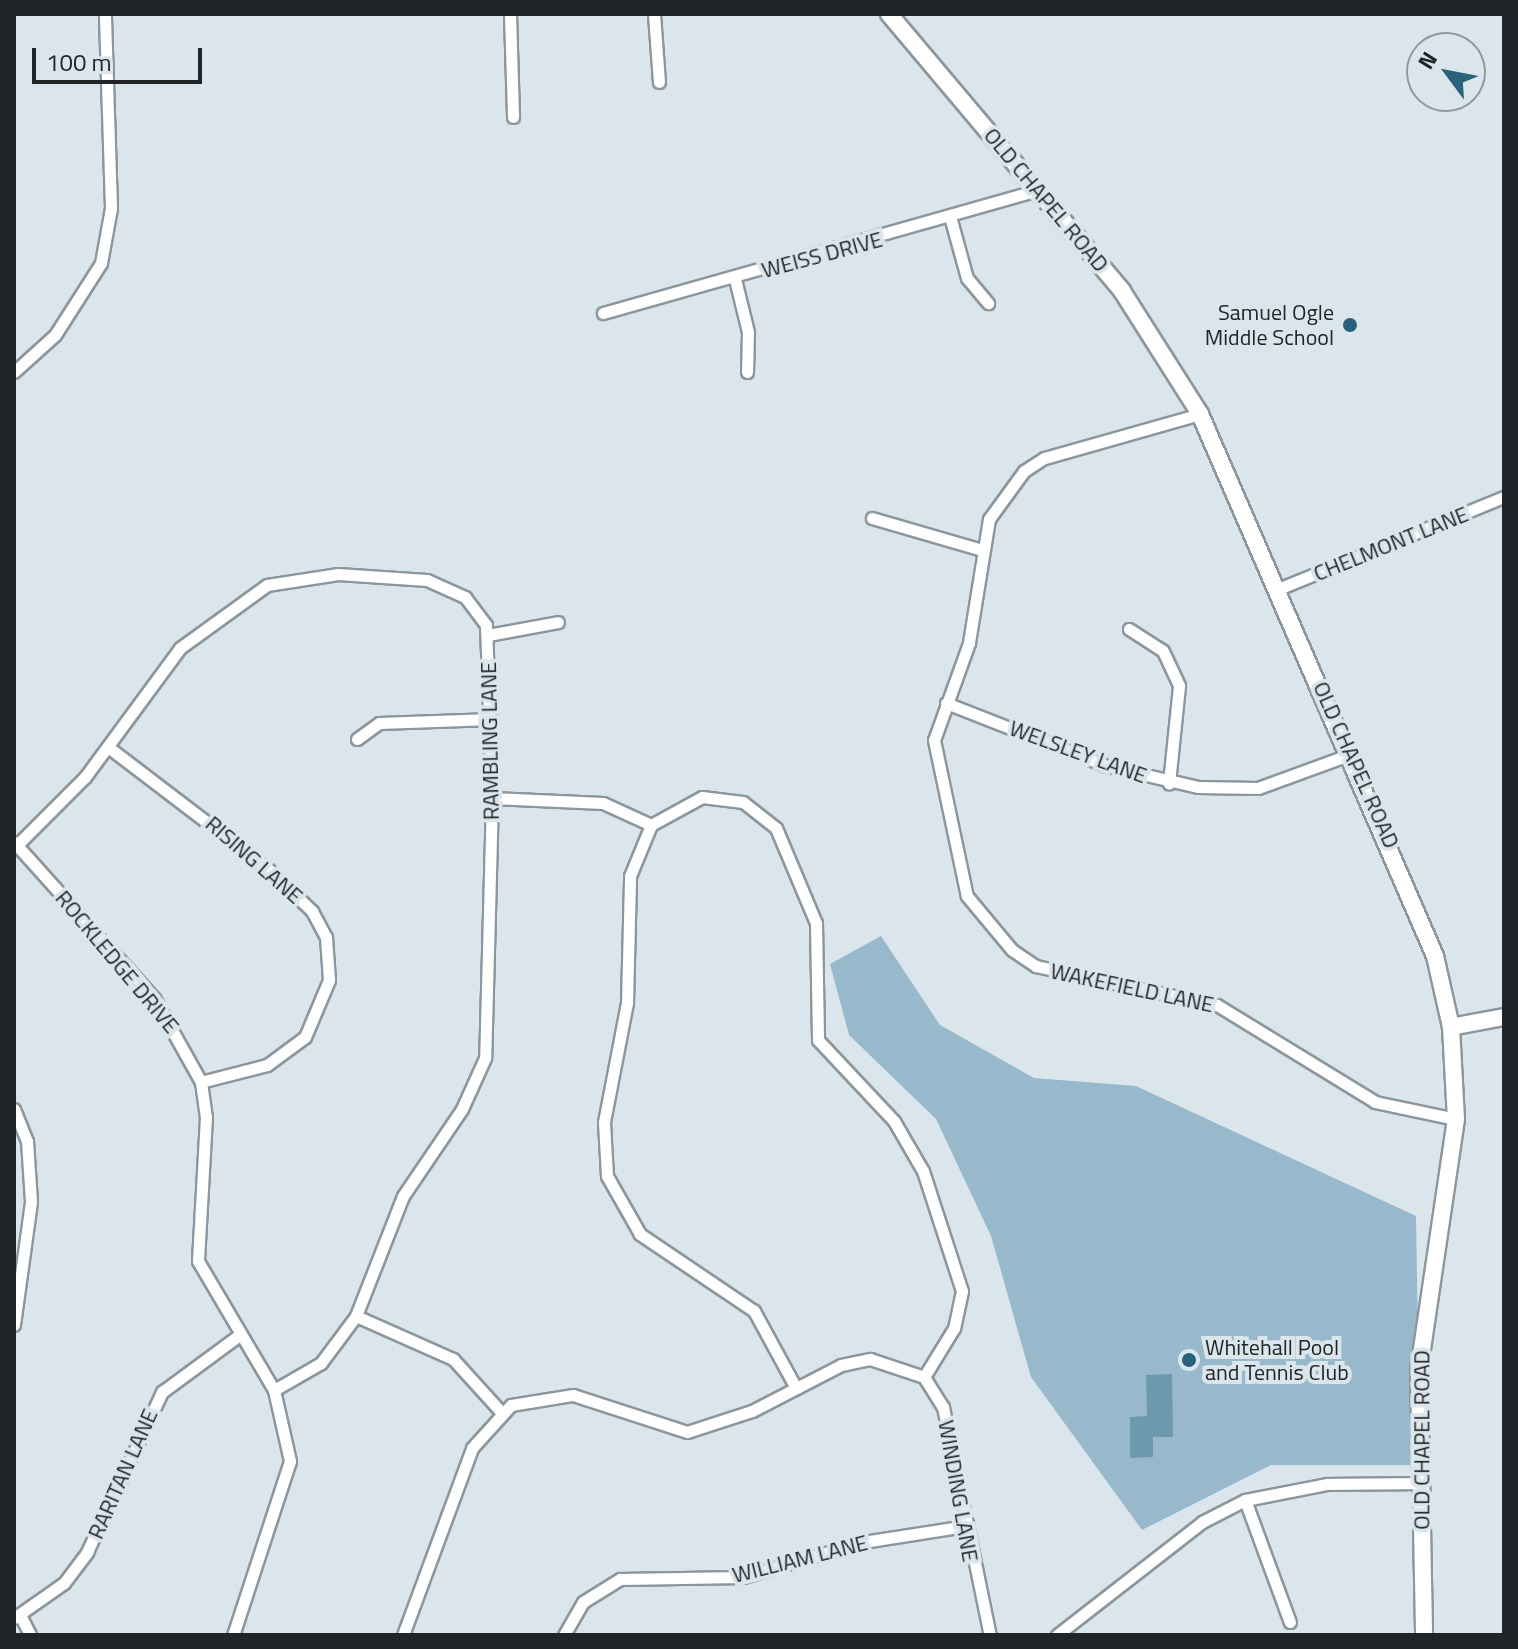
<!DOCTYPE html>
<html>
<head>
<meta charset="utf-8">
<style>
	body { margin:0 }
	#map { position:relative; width:1518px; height:1649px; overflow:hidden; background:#dbe6ec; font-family:"Titillium Web",sans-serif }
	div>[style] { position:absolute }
	.green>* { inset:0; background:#98b9cb }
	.water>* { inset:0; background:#6d98ae }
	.roads { filter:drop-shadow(2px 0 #8c979d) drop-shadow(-2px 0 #8c979d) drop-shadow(0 2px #8c979d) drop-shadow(0 -2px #8c979d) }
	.street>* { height:11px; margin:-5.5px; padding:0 5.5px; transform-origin:5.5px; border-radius:5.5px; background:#fff }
	.secondary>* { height:16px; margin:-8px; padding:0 8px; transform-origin:8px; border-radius:8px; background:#fff }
	.dots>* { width:22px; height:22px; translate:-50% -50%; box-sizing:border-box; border:4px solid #dbe6ec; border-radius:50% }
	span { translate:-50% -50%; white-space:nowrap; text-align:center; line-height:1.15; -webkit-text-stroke:8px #dbe6ec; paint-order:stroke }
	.street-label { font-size:22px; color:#212528 }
	.poi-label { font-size:22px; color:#212528 }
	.right { translate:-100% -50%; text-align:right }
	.left { translate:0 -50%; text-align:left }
	.frame { position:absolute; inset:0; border:16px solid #212528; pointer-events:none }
	.north { position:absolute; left:1406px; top:32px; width:80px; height:80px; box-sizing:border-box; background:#dbe6ec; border:2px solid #91999e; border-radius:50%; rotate:302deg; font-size:22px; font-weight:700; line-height:32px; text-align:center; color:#212528 }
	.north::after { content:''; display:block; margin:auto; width:28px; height:36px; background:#2a617b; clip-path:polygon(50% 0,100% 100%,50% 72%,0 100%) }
	.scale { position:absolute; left:32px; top:48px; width:170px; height:36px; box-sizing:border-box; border:4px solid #212528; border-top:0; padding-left:10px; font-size:24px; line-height:28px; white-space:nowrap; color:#212528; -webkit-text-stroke:6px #dbe6ec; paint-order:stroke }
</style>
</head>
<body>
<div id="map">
	<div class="green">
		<i style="clip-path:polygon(881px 936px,940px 1025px,1034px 1078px,1136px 1086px,1416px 1216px,1420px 1465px,1271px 1465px,1142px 1530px,1031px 1377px,991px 1236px,936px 1119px,849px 1035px,830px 964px)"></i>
	</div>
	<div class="water">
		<i style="clip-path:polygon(1172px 1374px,1173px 1437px,1153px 1437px,1153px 1457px,1130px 1458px,1130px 1417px,1147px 1416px,1146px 1375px)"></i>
	</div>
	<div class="roads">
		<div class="street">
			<i style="left:510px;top:14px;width:103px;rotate:88.3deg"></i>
			<i style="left:654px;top:14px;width:68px;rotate:85.8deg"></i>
			<i style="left:951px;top:220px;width:60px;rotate:74.6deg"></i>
			<i style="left:967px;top:278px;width:33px;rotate:50deg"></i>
			<i style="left:735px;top:279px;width:55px;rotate:76.2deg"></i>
			<i style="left:748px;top:332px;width:40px;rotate:91.4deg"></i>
			<i style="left:603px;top:313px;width:452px;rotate:-15.8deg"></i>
			<i style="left:14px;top:372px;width:55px;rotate:-42.1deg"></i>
			<i style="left:55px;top:335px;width:85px;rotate:-57.4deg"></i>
			<i style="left:101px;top:263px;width:56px;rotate:-79.7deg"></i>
			<i style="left:111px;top:208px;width:194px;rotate:-91.8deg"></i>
			<i style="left:1200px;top:414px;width:162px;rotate:164.2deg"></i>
			<i style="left:1044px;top:458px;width:24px;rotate:147deg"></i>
			<i style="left:1024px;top:471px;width:59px;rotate:126.1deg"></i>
			<i style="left:989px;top:519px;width:126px;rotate:99.2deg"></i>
			<i style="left:969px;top:643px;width:103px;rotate:109.8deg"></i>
			<i style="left:934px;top:740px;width:159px;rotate:78.1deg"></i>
			<i style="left:967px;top:896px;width:70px;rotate:50.2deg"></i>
			<i style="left:1012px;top:950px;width:29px;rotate:34deg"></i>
			<i style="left:1036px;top:966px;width:185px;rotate:12.2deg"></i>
			<i style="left:1217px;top:1005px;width:185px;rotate:31.5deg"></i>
			<i style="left:1375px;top:1102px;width:83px;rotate:11.9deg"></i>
			<i style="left:872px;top:518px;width:111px;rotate:16.2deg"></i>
			<i style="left:1278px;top:589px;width:244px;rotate:-22.2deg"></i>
			<i style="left:1129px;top:629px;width:40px;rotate:32.9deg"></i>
			<i style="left:1163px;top:651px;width:38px;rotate:65deg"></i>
			<i style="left:1179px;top:686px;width:98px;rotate:95.9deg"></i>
			<i style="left:488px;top:635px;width:71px;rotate:-10.5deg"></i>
			<i style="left:946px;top:703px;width:173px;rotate:21.4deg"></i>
			<i style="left:1107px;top:766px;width:93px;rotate:13deg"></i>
			<i style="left:1198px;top:787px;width:60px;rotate:1deg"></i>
			<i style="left:1258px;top:788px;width:99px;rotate:-20.1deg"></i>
			<i style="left:357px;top:739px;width:27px;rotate:-36deg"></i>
			<i style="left:379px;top:723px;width:113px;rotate:-2deg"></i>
			<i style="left:108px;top:747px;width:201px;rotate:37.3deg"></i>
			<i style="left:268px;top:869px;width:61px;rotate:43.7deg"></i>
			<i style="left:312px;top:911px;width:30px;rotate:62deg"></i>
			<i style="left:326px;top:937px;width:43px;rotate:86deg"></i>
			<i style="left:329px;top:980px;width:62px;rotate:112.8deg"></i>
			<i style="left:305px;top:1037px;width:47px;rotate:143.6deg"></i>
			<i style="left:267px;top:1065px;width:68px;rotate:165.6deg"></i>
			<i style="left:492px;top:798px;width:111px;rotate:2.6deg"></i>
			<i style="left:603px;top:803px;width:53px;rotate:24.6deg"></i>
			<i style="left:14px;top:842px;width:210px;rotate:48.1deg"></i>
			<i style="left:154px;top:998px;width:96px;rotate:60.8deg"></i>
			<i style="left:201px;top:1082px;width:35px;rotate:82deg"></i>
			<i style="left:206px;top:1117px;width:144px;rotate:93.2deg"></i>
			<i style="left:198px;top:1261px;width:150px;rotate:59.5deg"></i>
			<i style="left:274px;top:1390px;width:73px;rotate:77.3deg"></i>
			<i style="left:290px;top:1461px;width:183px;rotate:108.1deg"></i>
			<i style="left:17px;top:845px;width:96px;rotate:-45deg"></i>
			<i style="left:85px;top:777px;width:160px;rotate:-53.6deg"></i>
			<i style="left:180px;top:648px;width:107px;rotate:-35.9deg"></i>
			<i style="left:267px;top:585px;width:72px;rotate:-8.8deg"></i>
			<i style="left:338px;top:574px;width:89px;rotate:3.9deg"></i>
			<i style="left:427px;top:580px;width:42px;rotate:24.1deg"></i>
			<i style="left:465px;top:597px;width:35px;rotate:53deg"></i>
			<i style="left:486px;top:625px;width:173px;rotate:88deg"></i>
			<i style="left:492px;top:798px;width:260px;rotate:91.5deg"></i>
			<i style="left:485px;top:1058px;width:56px;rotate:114.3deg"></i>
			<i style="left:462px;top:1109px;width:105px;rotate:124.1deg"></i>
			<i style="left:403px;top:1196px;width:129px;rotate:111.4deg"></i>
			<i style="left:356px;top:1316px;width:59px;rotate:126.7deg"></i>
			<i style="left:321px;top:1363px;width:54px;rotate:150.1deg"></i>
			<i style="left:14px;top:1109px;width:35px;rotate:68deg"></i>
			<i style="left:27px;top:1141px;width:61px;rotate:86.2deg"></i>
			<i style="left:31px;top:1202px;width:124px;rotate:97.9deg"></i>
			<i style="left:356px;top:1316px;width:106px;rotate:23.9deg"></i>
			<i style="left:453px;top:1359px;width:72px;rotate:47.8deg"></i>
			<i style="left:796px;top:1388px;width:88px;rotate:-118.6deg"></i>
			<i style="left:754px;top:1311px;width:138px;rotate:-146deg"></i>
			<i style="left:640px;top:1234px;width:67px;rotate:-119.6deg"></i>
			<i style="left:607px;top:1176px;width:54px;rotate:-93.2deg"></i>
			<i style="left:604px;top:1122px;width:121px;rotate:-79.1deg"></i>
			<i style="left:627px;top:1003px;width:127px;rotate:-88.6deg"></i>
			<i style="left:630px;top:876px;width:55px;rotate:-67.6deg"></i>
			<i style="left:651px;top:825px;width:58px;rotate:-28.8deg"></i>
			<i style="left:702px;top:797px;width:41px;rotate:7deg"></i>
			<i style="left:743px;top:802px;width:42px;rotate:38.2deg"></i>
			<i style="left:776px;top:828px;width:103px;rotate:67.2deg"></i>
			<i style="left:816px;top:923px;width:117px;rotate:89deg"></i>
			<i style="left:818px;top:1040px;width:111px;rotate:46.8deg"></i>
			<i style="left:894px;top:1121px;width:58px;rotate:59.9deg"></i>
			<i style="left:923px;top:1171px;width:126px;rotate:72deg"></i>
			<i style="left:962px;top:1291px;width:38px;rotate:102deg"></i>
			<i style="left:954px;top:1328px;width:57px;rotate:121.5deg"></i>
			<i style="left:1245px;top:1500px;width:130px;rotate:69.8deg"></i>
			<i style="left:20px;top:1615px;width:22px;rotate:63deg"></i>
			<i style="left:14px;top:1618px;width:61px;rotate:-35deg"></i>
			<i style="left:64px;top:1583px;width:39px;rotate:-53deg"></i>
			<i style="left:87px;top:1552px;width:177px;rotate:-64.9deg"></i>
			<i style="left:162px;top:1392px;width:94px;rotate:-36.4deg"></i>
			<i style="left:403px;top:1635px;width:199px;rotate:-69.7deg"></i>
			<i style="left:472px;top:1448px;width:58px;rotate:-47.8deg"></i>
			<i style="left:511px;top:1405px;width:63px;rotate:-9.2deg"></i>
			<i style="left:573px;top:1395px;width:120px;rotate:18deg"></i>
			<i style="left:687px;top:1432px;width:68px;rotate:-17.9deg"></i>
			<i style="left:752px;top:1411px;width:100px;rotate:-27.3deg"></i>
			<i style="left:841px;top:1365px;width:30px;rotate:-12deg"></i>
			<i style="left:870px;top:1359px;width:57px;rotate:18.4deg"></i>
			<i style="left:924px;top:1377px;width:36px;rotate:58deg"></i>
			<i style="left:943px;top:1407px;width:233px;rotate:78.4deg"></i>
			<i style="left:564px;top:1635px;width:38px;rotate:-60deg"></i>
			<i style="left:583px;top:1602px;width:44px;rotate:-31.9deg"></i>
			<i style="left:620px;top:1579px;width:123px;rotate:-0.9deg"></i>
			<i style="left:743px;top:1577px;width:125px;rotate:-16.3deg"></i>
			<i style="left:863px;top:1542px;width:103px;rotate:-8.9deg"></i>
			<i style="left:1057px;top:1635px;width:184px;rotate:-37.9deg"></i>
			<i style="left:1202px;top:1522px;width:48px;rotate:-27.1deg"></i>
			<i style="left:1245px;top:1500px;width:84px;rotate:-11deg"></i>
			<i style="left:1327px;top:1484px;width:93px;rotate:-0.6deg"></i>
		</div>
		<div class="secondary">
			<i style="left:889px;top:14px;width:362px;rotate:49.9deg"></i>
			<i style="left:1122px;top:291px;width:146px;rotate:57.6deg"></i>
			<i style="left:1200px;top:414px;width:591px;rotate:66.56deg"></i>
			<i style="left:1435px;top:956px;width:73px;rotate:77.3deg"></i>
			<i style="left:1451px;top:1027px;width:92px;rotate:86.9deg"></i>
			<i style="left:1456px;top:1119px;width:254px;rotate:98.4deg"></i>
			<i style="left:1419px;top:1370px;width:265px;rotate:88.9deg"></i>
			<i style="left:1451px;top:1027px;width:54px;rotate:-10.7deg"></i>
		</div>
	</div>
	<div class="dots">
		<i style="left:1350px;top:325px;background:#2a617b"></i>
		<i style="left:1189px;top:1360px;background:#2a617b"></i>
	</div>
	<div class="street-label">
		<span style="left:1046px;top:200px;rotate:50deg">OLD CHAPEL ROAD</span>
		<span style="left:822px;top:255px;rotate:-15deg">WEISS DRIVE</span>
		<span style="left:1391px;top:544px;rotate:-22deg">CHELMONT LANE</span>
		<span style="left:490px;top:741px;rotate:-91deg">RAMBLING LANE</span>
		<span style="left:1078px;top:752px;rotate:20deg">WELSLEY LANE</span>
		<span style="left:1356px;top:765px;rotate:66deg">OLD CHAPEL ROAD</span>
		<span style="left:254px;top:860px;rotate:41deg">RISING LANE</span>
		<span style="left:117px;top:962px;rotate:50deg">ROCKLEDGE DRIVE</span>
		<span style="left:1132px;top:988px;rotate:12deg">WAKEFIELD LANE</span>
		<span style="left:1422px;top:1440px;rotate:-90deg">OLD CHAPEL ROAD</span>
		<span style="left:123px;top:1474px;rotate:-66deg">RARITAN LANE</span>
		<span style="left:958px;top:1491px;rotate:80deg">WINDING LANE</span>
		<span style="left:800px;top:1559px;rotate:-14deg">WILLIAM LANE</span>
	</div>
	<div class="poi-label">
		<span class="right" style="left:1334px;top:325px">Samuel Ogle<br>Middle School</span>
		<span class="left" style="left:1205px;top:1360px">Whitehall Pool<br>and Tennis Club</span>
	</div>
	<div class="frame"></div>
	<div class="north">N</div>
	<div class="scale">100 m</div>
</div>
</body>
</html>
